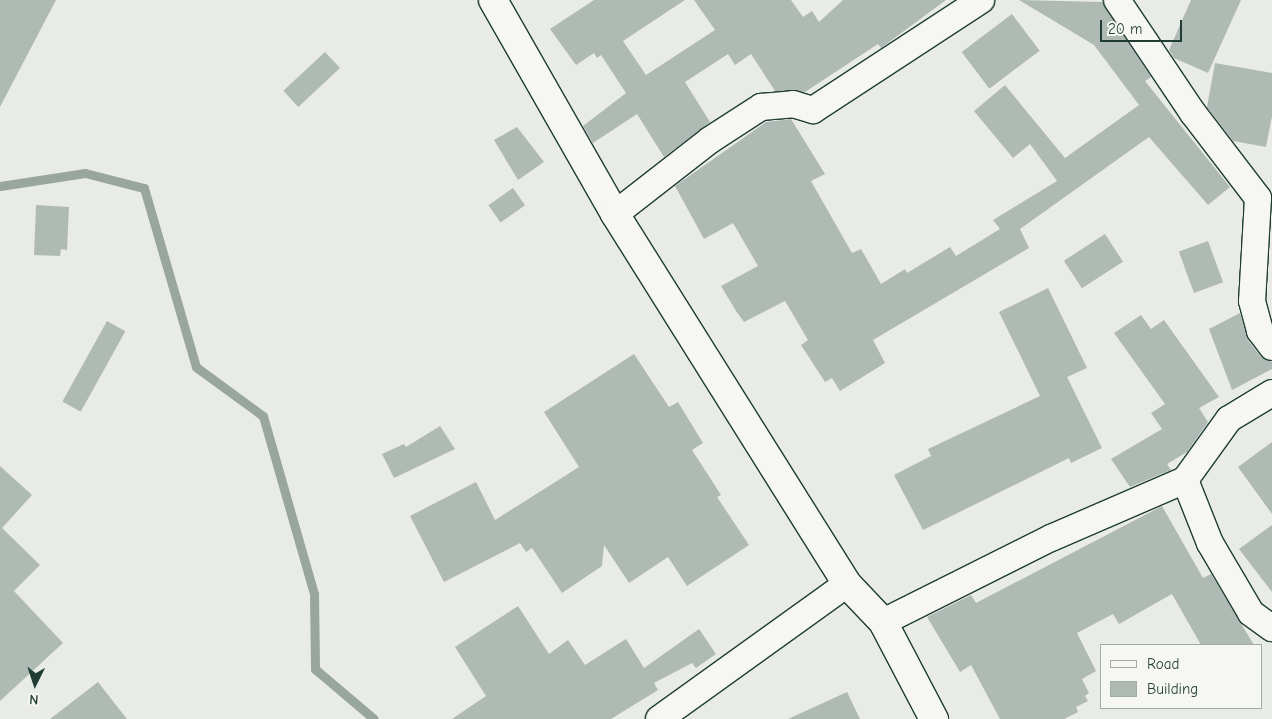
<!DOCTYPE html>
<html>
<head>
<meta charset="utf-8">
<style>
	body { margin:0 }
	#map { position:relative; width:1272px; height:719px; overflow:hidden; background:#e9ebe7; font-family:"Comic Neue",sans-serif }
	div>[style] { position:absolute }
	.stream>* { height:9px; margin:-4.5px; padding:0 4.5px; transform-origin:4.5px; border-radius:4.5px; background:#99a6a0 }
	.building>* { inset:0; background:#b0bab5; transform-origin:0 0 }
	.roads { filter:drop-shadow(1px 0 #1f3d34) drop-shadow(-1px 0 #1f3d34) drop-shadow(0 1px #1f3d34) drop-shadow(0 -1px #1f3d34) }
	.street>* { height:26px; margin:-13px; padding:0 13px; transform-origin:13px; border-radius:13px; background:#f6f6f2 }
	.secondary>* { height:28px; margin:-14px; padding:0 14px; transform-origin:14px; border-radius:14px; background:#f6f6f2 }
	span { translate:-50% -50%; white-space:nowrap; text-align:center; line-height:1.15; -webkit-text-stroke:4px #f6f6f2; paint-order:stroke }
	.legend { position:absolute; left:1100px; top:644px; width:162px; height:65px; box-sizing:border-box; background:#f6f6f2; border:1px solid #a0aca6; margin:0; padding:6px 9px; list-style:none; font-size:15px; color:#1f3d34 }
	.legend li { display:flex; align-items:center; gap:10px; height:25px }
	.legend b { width:25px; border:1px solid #a0aca6 }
	.north { position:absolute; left:10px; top:659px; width:50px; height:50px; -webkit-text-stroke:4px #f6f6f2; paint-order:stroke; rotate:184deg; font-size:14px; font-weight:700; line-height:20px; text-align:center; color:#1f3d34 }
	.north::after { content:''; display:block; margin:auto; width:18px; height:22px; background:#1f3d34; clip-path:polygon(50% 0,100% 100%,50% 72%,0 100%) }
	.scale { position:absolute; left:1100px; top:20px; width:82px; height:22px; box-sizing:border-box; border:2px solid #1f3d34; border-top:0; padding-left:6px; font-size:15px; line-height:18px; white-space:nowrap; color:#1f3d34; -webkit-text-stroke:4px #f6f6f2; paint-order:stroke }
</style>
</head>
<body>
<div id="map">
	<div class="stream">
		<i style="left:0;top:186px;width:86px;rotate:-8.7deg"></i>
		<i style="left:85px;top:173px;width:61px;rotate:14.3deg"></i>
		<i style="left:144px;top:188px;width:186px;rotate:73.8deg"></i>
		<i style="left:196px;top:367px;width:83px;rotate:36.2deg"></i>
		<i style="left:263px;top:416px;width:185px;rotate:74deg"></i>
		<i style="left:314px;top:594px;width:75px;rotate:89.2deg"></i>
		<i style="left:315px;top:669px;width:77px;rotate:40.3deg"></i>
	</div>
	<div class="building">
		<i style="clip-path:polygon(0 0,56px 0,0 107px)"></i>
		<i style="clip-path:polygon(594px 0,685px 0,623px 41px,646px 75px,715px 30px,694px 0,791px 0,803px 17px,812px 11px,819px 22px,843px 0,946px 0,881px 48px,878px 44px,805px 92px,775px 91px,751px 54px,735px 65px,728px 54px,685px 82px,710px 122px,664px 157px,637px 114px,593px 143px,583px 126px,626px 93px,601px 55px,597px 58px,594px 53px,576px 65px,550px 29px)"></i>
		<i style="clip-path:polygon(1019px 0,1102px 2px,1151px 77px,1145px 81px,1230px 187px,1208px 205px,1149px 137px,1020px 229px,1029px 248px,873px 340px,885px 363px,840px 391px,832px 378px,825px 382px,801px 345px,808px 340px,785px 301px,744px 322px,736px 311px,721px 286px,758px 266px,733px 223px,704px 239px,675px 186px,766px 122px,791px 119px,825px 174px,811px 181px,852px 253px,861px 249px,881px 284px,905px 269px,907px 273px,950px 247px,956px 256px,1000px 229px,993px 220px,1057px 181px,1030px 144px,1013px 158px,974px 111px,1005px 85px,1065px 158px,1139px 105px,1094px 45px)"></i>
		<i style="clip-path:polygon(1191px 0,1241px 0,1208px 73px,1174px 58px,1169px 50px)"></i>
		<i style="left:1012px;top:14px;width:46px;height:63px;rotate:53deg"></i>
		<i style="left:325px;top:52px;width:22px;height:57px;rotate:47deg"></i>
		<i style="clip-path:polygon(1215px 63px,1272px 73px,1272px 116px,1266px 147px,1233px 141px,1207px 107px)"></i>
		<i style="clip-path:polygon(517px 127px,544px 162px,518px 180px,494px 140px)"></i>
		<i style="left:513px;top:188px;width:21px;height:30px;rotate:55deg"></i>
		<i style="clip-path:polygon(36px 205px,69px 207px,67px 250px,61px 249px,60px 256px,34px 255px)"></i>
		<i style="left:1105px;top:234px;width:33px;height:49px;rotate:57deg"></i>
		<i style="left:1208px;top:241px;width:44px;height:31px;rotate:70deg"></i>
		<i style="clip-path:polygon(1048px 288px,1087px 368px,1067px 377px,1102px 448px,1071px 463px,1069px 458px,923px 530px,894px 475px,931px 456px,928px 449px,1040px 396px,999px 312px)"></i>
		<i style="clip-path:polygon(1240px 313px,1248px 340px,1260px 356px,1272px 362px,1272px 369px,1232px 390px,1209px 329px)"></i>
		<i style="clip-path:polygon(1141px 315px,1151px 329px,1164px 320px,1219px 397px,1199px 408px,1208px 422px,1187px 452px,1167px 464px,1171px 470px,1130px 487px,1111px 459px,1162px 429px,1151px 413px,1165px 404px,1114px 333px)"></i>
		<i style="left:107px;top:321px;width:21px;height:92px;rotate:29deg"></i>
		<i style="clip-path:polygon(634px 354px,669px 407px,678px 402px,703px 443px,692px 450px,721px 495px,717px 497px,749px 545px,687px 586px,668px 557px,629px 583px,604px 545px,602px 566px,562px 593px,532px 548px,526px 552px,520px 543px,444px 582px,410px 516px,476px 482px,495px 520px,579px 467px,544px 412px)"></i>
		<i style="clip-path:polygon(440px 426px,455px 449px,394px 478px,382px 454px,404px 444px,406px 447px)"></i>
		<i style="clip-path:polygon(1272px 442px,1272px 514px,1238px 467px)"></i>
		<i style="clip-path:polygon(0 466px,32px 495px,2px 528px,40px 565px,14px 591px,63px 643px,0 701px)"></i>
		<i style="clip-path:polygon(1162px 506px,1203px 578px,1211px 574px,1254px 645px,1201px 645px,1172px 594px,1119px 624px,1113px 614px,1077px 633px,1096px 671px,1082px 679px,1089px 693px,1085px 696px,1088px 701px,1076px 707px,1078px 712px,1064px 719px,1000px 719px,971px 665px,960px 672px,927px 617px,971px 595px,976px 603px)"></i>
		<i style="clip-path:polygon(1272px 525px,1272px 592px,1239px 549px)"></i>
		<i style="clip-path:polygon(518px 606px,549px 654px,568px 640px,585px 665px,626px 639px,644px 668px,699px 629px,716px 654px,696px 668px,692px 663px,654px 683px,658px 690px,611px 719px,452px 719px,486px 696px,455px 647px)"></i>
		<i style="clip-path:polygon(98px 682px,127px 719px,50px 719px)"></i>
		<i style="clip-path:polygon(847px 692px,860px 719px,788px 719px)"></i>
	</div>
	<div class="roads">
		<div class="street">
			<i style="left:1117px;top:0;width:136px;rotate:56.1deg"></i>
			<i style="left:1193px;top:113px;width:107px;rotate:52.6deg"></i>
			<i style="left:1258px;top:198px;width:103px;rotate:93.3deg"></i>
			<i style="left:1252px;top:301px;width:31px;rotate:75deg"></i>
			<i style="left:1260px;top:331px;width:20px;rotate:53deg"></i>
			<i style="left:615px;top:214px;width:120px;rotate:-37.9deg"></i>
			<i style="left:710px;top:140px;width:61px;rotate:-32.9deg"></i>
			<i style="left:761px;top:107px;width:32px;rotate:-5deg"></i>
			<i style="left:793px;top:104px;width:21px;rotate:17deg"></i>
			<i style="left:813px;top:110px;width:201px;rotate:-33.2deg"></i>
			<i style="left:1185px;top:480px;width:68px;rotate:68.4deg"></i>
			<i style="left:1210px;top:543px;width:81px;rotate:59.6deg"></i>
			<i style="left:1251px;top:613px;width:26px;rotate:36deg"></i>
			<i style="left:883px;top:622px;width:188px;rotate:-26.6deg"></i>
			<i style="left:1051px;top:538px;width:146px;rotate:-23.4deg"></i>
			<i style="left:1185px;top:480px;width:75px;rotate:-54.2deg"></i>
			<i style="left:1229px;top:419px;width:50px;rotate:-31.2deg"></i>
			<i style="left:659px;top:719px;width:231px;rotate:-35.7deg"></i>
		</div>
		<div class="secondary">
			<i style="left:493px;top:0;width:246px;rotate:60.3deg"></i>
			<i style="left:615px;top:214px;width:437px;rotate:57.9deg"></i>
			<i style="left:847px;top:584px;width:52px;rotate:46.5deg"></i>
			<i style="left:883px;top:622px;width:110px;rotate:62.3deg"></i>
		</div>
	</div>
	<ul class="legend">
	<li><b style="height:6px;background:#f6f6f2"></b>Road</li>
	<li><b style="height:14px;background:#b0bab5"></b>Building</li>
	</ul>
	<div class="north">N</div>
	<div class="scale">20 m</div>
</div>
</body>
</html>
